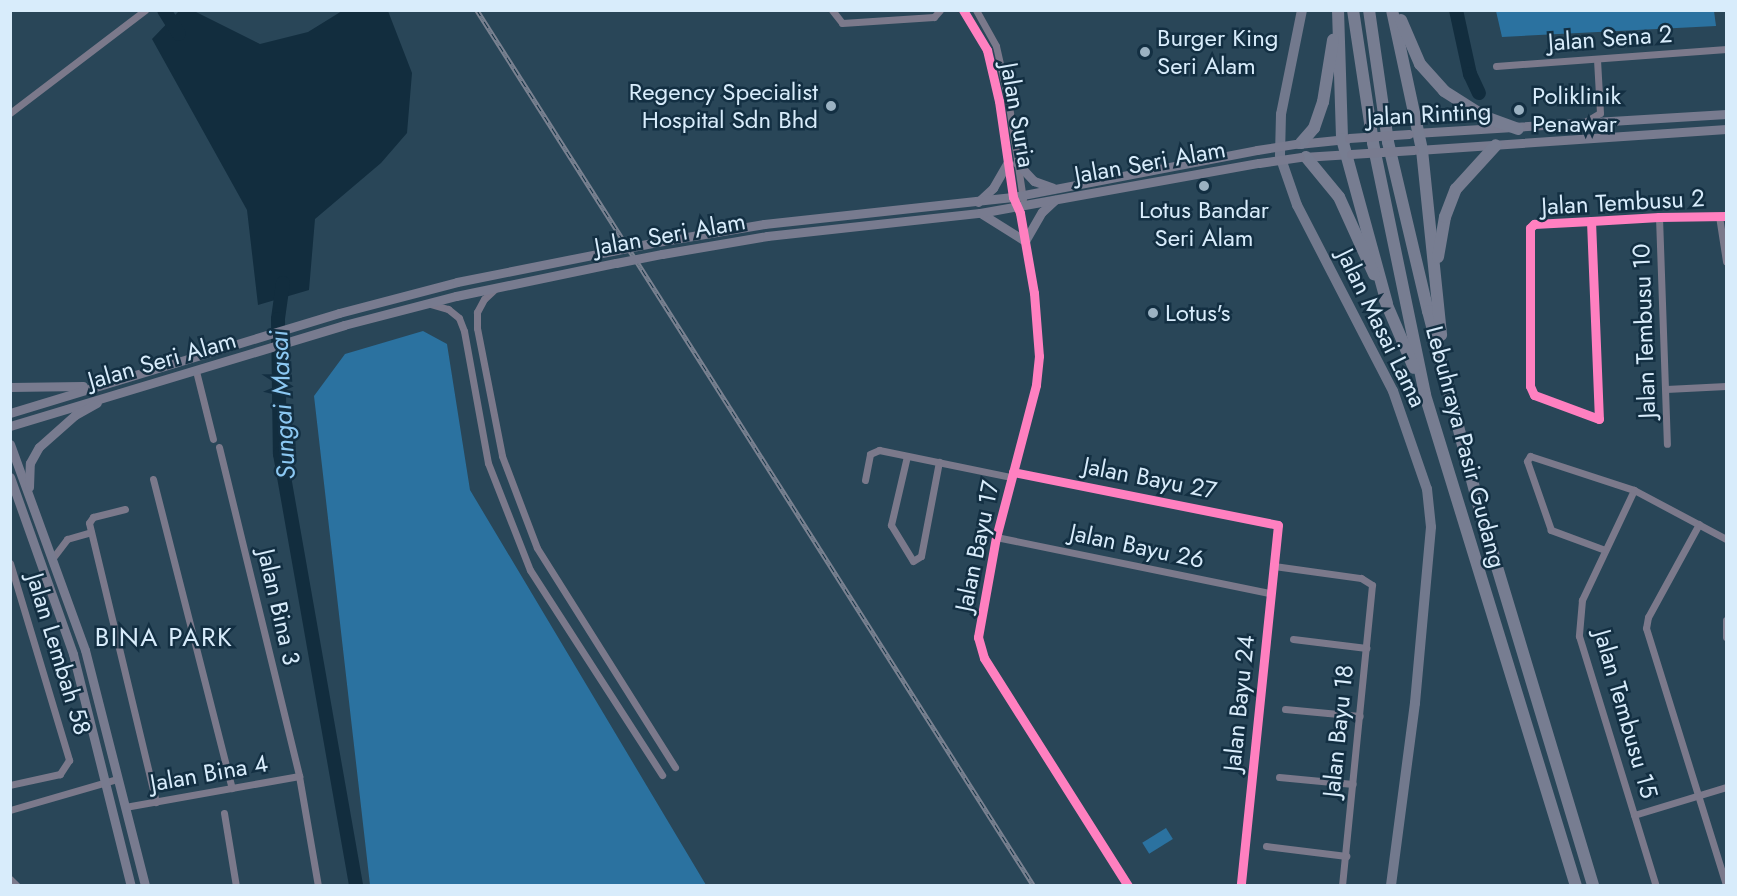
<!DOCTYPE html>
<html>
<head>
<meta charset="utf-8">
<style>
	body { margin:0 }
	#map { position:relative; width:1737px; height:896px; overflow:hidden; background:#294658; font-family:Jost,sans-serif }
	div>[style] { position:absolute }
	.green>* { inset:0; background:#2b72a0; transform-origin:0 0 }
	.water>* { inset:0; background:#122d3e }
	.river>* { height:14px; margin:-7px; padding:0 7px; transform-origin:7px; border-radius:7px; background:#122d3e }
	.street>* { height:7px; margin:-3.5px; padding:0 3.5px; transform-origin:3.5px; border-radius:3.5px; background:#7b798b }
	.secondary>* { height:9px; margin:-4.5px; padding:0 4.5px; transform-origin:4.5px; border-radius:4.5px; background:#787b8f }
	.primary>* { height:10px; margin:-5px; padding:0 5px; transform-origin:5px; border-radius:5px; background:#72798d }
	.highway>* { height:12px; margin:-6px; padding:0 6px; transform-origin:6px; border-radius:6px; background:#777d91 }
	.rail>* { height:4.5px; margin-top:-2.25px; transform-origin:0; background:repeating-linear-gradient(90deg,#132f42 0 7px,#7a8291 0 14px); box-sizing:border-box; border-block:2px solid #7a8291 }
	.secondary-bridge>* { height:9px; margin:-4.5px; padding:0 4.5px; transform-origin:4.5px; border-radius:4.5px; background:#787b8f }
	.cycleway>* { height:9px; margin:-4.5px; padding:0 4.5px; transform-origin:4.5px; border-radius:4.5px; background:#ff80c0 }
	.dots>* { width:16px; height:16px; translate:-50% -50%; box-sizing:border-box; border:3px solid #132f42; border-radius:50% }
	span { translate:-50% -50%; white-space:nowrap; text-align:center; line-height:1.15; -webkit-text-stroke:5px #132f42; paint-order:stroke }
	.poi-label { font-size:24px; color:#d8ecfb }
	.left { translate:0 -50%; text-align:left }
	.right { translate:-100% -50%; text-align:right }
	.street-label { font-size:24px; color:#d8ecfb }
	.water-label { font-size:26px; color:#8cc8f2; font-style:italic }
	.neighbourhood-label { font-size:26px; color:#d8ecfb; letter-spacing:1.5px }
	.frame { position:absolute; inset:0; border:12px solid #d8ecfb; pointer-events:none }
</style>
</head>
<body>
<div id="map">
	<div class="green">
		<i style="clip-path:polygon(1496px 11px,1714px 11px,1716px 26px,1502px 37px)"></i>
		<i style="clip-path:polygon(423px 331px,447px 344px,470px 490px,706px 885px,370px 885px,314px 396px,345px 354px)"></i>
		<i style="left:1166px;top:828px;width:13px;height:28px;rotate:58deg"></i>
	</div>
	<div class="water">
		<i style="clip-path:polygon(179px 11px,194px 11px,260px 44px,308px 32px,342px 11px,388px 11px,412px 73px,407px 133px,381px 163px,315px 219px,309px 290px,258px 305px,247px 210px,152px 39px)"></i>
	</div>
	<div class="river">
		<i style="left:164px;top:10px;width:28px;rotate:58deg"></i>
		<i style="left:1456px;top:10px;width:66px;rotate:77.7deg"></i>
		<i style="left:1470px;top:74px;width:21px;rotate:65deg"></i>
		<i style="left:283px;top:283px;width:36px;rotate:98deg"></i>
		<i style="left:278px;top:319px;width:135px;rotate:89.2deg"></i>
		<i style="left:280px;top:454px;width:439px;rotate:80deg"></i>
	</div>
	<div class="street">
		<i style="left:832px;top:10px;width:16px;rotate:52deg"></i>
		<i style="left:842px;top:23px;width:92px;rotate:-3.7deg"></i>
		<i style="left:934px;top:17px;width:9px;rotate:-49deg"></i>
		<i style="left:963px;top:10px;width:47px;rotate:59deg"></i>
		<i style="left:987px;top:50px;width:52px;rotate:76.8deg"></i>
		<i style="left:999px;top:101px;width:97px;rotate:81.7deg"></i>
		<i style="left:1013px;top:197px;width:17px;rotate:66deg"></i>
		<i style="left:1020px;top:213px;width:81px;rotate:80.1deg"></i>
		<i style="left:1034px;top:293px;width:63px;rotate:85.5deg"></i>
		<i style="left:1039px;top:356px;width:29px;rotate:96deg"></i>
		<i style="left:1036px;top:385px;width:157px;rotate:104.7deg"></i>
		<i style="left:996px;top:537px;width:102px;rotate:100.2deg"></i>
		<i style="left:978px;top:637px;width:22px;rotate:74deg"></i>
		<i style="left:984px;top:658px;width:270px;rotate:57.7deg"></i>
		<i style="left:976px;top:10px;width:41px;rotate:60.9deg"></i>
		<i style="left:996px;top:46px;width:54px;rotate:77.2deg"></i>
		<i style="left:1008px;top:99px;width:101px;rotate:81.5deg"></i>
		<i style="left:1496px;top:66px;width:231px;rotate:-4.2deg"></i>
		<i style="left:10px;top:113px;width:170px;rotate:-37.3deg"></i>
		<i style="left:1585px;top:122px;width:17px;rotate:-31deg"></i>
		<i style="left:1600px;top:113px;width:54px;rotate:-93.2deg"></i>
		<i style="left:1719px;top:216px;width:46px;rotate:81.2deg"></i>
		<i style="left:1659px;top:217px;width:227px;rotate:88deg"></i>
		<i style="left:1591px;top:221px;width:198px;rotate:87.7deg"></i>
		<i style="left:1599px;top:419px;width:69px;rotate:-159.7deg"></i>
		<i style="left:1534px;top:395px;width:10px;rotate:-114deg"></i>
		<i style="left:1530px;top:386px;width:158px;rotate:-90deg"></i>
		<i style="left:1530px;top:228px;width:6px;rotate:-45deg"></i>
		<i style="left:1534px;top:224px;width:57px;rotate:-3deg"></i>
		<i style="left:1591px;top:221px;width:68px;rotate:-3.4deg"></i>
		<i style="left:1659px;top:217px;width:67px;rotate:-0.9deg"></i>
		<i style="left:496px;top:288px;width:16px;rotate:137deg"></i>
		<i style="left:484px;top:299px;width:15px;rotate:118deg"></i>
		<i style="left:477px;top:312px;width:16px;rotate:90deg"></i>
		<i style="left:477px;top:328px;width:130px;rotate:78.9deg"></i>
		<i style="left:502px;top:456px;width:98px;rotate:69.2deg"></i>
		<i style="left:537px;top:548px;width:259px;rotate:57.8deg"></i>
		<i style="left:430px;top:304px;width:19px;rotate:16deg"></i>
		<i style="left:448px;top:309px;width:14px;rotate:39deg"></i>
		<i style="left:459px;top:318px;width:14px;rotate:69deg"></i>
		<i style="left:464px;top:331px;width:134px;rotate:79.7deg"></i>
		<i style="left:488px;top:463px;width:115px;rotate:68.6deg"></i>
		<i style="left:530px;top:570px;width:244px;rotate:57.2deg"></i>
		<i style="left:196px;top:371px;width:70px;rotate:76deg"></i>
		<i style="left:1666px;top:389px;width:60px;rotate:-2.9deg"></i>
		<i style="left:219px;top:447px;width:339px;rotate:76.3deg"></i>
		<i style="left:299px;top:776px;width:112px;rotate:80.2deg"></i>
		<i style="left:907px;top:456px;width:71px;rotate:103.1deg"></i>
		<i style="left:891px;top:525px;width:42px;rotate:58.6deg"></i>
		<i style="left:913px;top:561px;width:9px;rotate:-32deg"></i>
		<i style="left:921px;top:556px;width:96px;rotate:-79.2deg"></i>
		<i style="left:1013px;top:472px;width:270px;rotate:11.3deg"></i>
		<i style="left:1278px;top:525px;width:363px;rotate:95.9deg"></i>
		<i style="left:153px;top:479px;width:319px;rotate:75.7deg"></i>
		<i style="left:865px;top:480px;width:26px;rotate:-79deg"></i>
		<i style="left:870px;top:454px;width:10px;rotate:-24deg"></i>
		<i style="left:879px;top:450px;width:135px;rotate:11.6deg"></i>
		<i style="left:1634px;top:490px;width:122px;rotate:115.3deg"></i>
		<i style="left:1582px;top:600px;width:36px;rotate:95deg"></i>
		<i style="left:1579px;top:636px;width:262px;rotate:72.9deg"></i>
		<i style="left:125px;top:509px;width:33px;rotate:166deg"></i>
		<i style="left:93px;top:517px;width:7px;rotate:124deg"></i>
		<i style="left:89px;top:523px;width:287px;rotate:76.5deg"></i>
		<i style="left:1699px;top:524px;width:106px;rotate:118.7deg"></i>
		<i style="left:1648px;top:617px;width:11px;rotate:100deg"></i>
		<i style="left:1646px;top:628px;width:269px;rotate:72.7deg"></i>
		<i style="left:996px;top:537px;width:280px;rotate:11.6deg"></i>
		<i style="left:1605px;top:550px;width:58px;rotate:-159.7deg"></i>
		<i style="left:1551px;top:530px;width:73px;rotate:-109.2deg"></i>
		<i style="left:1527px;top:461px;width:6px;rotate:-59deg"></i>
		<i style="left:1530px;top:456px;width:109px;rotate:18.1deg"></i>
		<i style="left:1634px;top:490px;width:104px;rotate:28deg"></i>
		<i style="left:52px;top:559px;width:25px;rotate:-53deg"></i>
		<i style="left:67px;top:539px;width:25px;rotate:-16deg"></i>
		<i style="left:10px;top:563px;width:206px;rotate:73.3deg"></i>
		<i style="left:69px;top:760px;width:17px;rotate:123deg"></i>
		<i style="left:60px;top:774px;width:51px;rotate:167.6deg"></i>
		<i style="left:1274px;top:566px;width:88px;rotate:7.9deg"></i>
		<i style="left:1361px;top:578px;width:13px;rotate:32deg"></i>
		<i style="left:1372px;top:585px;width:302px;rotate:95.7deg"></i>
		<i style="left:1726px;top:620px;width:17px;rotate:90deg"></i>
		<i style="left:1293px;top:639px;width:74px;rotate:7deg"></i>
		<i style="left:1285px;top:709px;width:75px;rotate:5.3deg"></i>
		<i style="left:1279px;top:777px;width:74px;rotate:5.4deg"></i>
		<i style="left:125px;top:807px;width:177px;rotate:-10.1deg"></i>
		<i style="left:10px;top:810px;width:111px;rotate:-16.2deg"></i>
		<i style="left:224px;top:813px;width:74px;rotate:80.7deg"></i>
		<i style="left:1634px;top:815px;width:96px;rotate:-16.9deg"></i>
		<i style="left:1266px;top:846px;width:81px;rotate:7.1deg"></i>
		<i style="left:10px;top:879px;width:10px;rotate:45deg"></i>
	</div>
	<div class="secondary">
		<i style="left:1415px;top:133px;width:312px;rotate:-3.5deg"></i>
		<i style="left:1298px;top:144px;width:49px;rotate:-5.8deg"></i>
		<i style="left:1418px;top:150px;width:309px;rotate:-3.9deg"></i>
		<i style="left:1303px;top:157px;width:48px;rotate:-3.6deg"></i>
		<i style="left:1017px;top:163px;width:25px;rotate:47deg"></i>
		<i style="left:1034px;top:181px;width:20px;rotate:20deg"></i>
		<i style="left:978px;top:202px;width:21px;rotate:-43deg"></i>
		<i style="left:993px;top:188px;width:28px;rotate:-60deg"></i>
		<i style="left:982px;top:214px;width:51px;rotate:32.1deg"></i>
		<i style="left:1025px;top:241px;width:34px;rotate:-60deg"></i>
		<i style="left:1042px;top:212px;width:18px;rotate:-43deg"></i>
		<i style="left:657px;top:242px;width:109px;rotate:-9.5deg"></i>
		<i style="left:764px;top:224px;width:250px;rotate:-6.2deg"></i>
		<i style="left:1013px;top:197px;width:248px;rotate:-10.9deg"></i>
		<i style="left:662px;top:254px;width:107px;rotate:-9.7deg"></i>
		<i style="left:767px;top:236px;width:214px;rotate:-6.2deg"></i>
		<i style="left:980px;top:213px;width:283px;rotate:-10.2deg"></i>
		<i style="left:10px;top:387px;width:73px;rotate:-0.8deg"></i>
		<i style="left:10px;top:413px;width:344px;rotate:-16.9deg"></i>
		<i style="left:339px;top:313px;width:122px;rotate:-14.7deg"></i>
		<i style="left:457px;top:282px;width:158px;rotate:-11.3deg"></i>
		<i style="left:10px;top:426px;width:349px;rotate:-16.8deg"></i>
		<i style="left:344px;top:325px;width:116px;rotate:-14.5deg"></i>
		<i style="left:456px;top:296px;width:163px;rotate:-11.7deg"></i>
		<i style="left:10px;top:444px;width:219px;rotate:70deg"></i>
		<i style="left:85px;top:650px;width:244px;rotate:75.7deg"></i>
		<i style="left:10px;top:477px;width:188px;rotate:70.4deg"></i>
		<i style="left:73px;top:654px;width:239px;rotate:76deg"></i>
		<i style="left:29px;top:487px;width:24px;rotate:-88deg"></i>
		<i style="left:30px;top:463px;width:18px;rotate:-61deg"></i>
		<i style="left:39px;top:447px;width:48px;rotate:-41.6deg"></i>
		<i style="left:75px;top:415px;width:25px;rotate:-29deg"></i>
	</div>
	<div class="primary">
		<i style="left:1302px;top:10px;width:106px;rotate:101.4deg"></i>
		<i style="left:1281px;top:114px;width:42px;rotate:91.4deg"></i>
		<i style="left:1280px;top:156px;width:52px;rotate:70.9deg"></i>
		<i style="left:1297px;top:205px;width:209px;rotate:62.7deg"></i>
		<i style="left:1393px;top:391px;width:104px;rotate:70.9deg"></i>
		<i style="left:1427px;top:489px;width:38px;rotate:84deg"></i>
		<i style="left:1431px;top:527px;width:177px;rotate:95.2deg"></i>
		<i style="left:1415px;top:703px;width:185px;rotate:97.5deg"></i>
	</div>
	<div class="highway">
		<i style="left:1338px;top:10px;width:129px;rotate:88.2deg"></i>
		<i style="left:1342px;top:139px;width:170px;rotate:74.7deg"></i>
		<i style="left:1353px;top:10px;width:134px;rotate:81.4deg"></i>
		<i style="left:1373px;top:143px;width:257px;rotate:78.3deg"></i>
		<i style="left:1425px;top:395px;width:514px;rotate:72.91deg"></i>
		<i style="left:1369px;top:10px;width:133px;rotate:81.8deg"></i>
		<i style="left:1388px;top:142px;width:174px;rotate:76.7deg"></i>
		<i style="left:1428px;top:311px;width:210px;rotate:75.4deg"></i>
		<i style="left:1481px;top:514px;width:388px;rotate:73.2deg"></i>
		<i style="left:1392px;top:10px;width:143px;rotate:77.9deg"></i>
		<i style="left:1422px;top:150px;width:186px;rotate:84.1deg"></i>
		<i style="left:1401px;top:20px;width:48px;rotate:66.6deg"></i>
		<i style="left:1420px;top:64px;width:36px;rotate:48deg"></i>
		<i style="left:1444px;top:91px;width:49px;rotate:32.4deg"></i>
		<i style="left:1485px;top:117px;width:35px;rotate:20deg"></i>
		<i style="left:1301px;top:143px;width:20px;rotate:-49deg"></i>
		<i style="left:1314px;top:128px;width:28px;rotate:-71deg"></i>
		<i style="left:1323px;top:102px;width:63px;rotate:-80.8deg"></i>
		<i style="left:1306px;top:157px;width:52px;rotate:50.5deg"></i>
		<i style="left:1339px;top:197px;width:85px;rotate:65.6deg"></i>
		<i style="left:1438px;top:257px;width:41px;rotate:-80.1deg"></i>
		<i style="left:1445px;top:217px;width:30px;rotate:-69deg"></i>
		<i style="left:1456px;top:189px;width:59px;rotate:-47.7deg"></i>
		<i style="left:1384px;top:298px;width:76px;rotate:66.8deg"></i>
	</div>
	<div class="rail">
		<i style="left:477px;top:10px;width:1038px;rotate:57.55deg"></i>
	</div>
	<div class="secondary-bridge">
		<i style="left:1349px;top:138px;width:60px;rotate:-3.8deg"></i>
		<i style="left:1257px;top:150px;width:39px;rotate:-9deg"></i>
		<i style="left:1351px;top:154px;width:63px;rotate:-3.6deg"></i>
		<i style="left:1259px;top:163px;width:41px;rotate:-8.3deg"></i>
		<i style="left:612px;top:251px;width:46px;rotate:-11.3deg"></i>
		<i style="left:616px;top:263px;width:47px;rotate:-11.1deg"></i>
	</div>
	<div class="cycleway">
		<i style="left:963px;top:10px;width:47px;rotate:59deg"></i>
		<i style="left:987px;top:50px;width:52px;rotate:76.8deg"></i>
		<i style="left:999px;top:101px;width:97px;rotate:81.7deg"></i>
		<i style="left:1013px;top:197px;width:17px;rotate:66deg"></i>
		<i style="left:1020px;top:213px;width:81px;rotate:80.1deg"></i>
		<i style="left:1034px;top:293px;width:63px;rotate:85.5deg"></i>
		<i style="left:1039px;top:356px;width:29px;rotate:96deg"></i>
		<i style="left:1036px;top:385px;width:157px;rotate:104.7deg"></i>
		<i style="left:996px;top:537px;width:102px;rotate:100.2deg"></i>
		<i style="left:978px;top:637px;width:22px;rotate:74deg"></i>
		<i style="left:984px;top:658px;width:270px;rotate:57.7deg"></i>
		<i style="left:1591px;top:221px;width:198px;rotate:87.7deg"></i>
		<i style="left:1599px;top:419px;width:69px;rotate:-159.7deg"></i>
		<i style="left:1534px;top:395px;width:10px;rotate:-114deg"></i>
		<i style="left:1530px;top:386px;width:158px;rotate:-90deg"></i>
		<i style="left:1530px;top:228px;width:6px;rotate:-45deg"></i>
		<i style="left:1534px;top:224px;width:57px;rotate:-3deg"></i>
		<i style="left:1591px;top:221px;width:68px;rotate:-3.4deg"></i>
		<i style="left:1659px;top:217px;width:67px;rotate:-0.9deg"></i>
		<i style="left:1013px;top:472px;width:270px;rotate:11.3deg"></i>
		<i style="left:1278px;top:525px;width:363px;rotate:95.9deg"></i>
	</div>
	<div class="dots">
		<i style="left:1145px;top:52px;background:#9bb2c2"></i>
		<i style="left:831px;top:106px;background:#9bb2c2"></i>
		<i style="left:1519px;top:110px;background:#9bb2c2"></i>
		<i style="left:1204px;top:186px;background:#9bb2c2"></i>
		<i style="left:1153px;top:313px;background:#9bb2c2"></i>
	</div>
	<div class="poi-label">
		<span class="left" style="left:1157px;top:52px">Burger King<br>Seri Alam</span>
		<span class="right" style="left:818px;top:106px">Regency Specialist<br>Hospital Sdn Bhd</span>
		<span class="left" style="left:1532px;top:110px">Poliklinik<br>Penawar</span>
		<span style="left:1204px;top:224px">Lotus Bandar<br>Seri Alam</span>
		<span class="left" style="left:1165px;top:313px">Lotus's</span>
	</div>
	<div class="street-label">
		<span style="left:1610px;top:38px;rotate:-4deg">Jalan Sena 2</span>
		<span style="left:1429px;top:114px;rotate:-3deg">Jalan Rinting</span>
		<span style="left:1018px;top:115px;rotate:80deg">Jalan Suria</span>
		<span style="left:1150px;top:162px;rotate:-10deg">Jalan Seri Alam</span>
		<span style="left:1623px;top:202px;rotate:-3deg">Jalan Tembusu 2</span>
		<span style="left:670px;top:234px;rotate:-10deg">Jalan Seri Alam</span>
		<span style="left:1382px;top:328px;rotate:64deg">Jalan Masai Lama</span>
		<span style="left:1644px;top:331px;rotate:-92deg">Jalan Tembusu 10</span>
		<span style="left:162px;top:360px;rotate:-16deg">Jalan Seri Alam</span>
		<span style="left:1466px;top:447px;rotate:75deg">Lebuhraya Pasir Gudang</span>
		<span style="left:1150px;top:478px;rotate:11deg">Jalan Bayu 27</span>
		<span style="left:977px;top:546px;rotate:-78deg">Jalan Bayu 17</span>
		<span style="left:1137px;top:546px;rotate:12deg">Jalan Bayu 26</span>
		<span style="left:279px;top:607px;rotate:77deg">Jalan Bina 3</span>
		<span style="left:59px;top:654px;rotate:73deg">Jalan Lembah 58</span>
		<span style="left:1239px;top:703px;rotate:-84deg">Jalan Bayu 24</span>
		<span style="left:1626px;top:714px;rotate:74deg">Jalan Tembusu 15</span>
		<span style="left:1338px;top:731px;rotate:-84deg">Jalan Bayu 18</span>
		<span style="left:209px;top:773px;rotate:-10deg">Jalan Bina 4</span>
	</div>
	<div class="water-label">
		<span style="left:283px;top:405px;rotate:-93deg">Sungai Masai</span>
	</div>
	<div class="neighbourhood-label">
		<span style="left:164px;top:638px">BINA PARK</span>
	</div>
	<div class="frame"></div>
</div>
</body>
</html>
